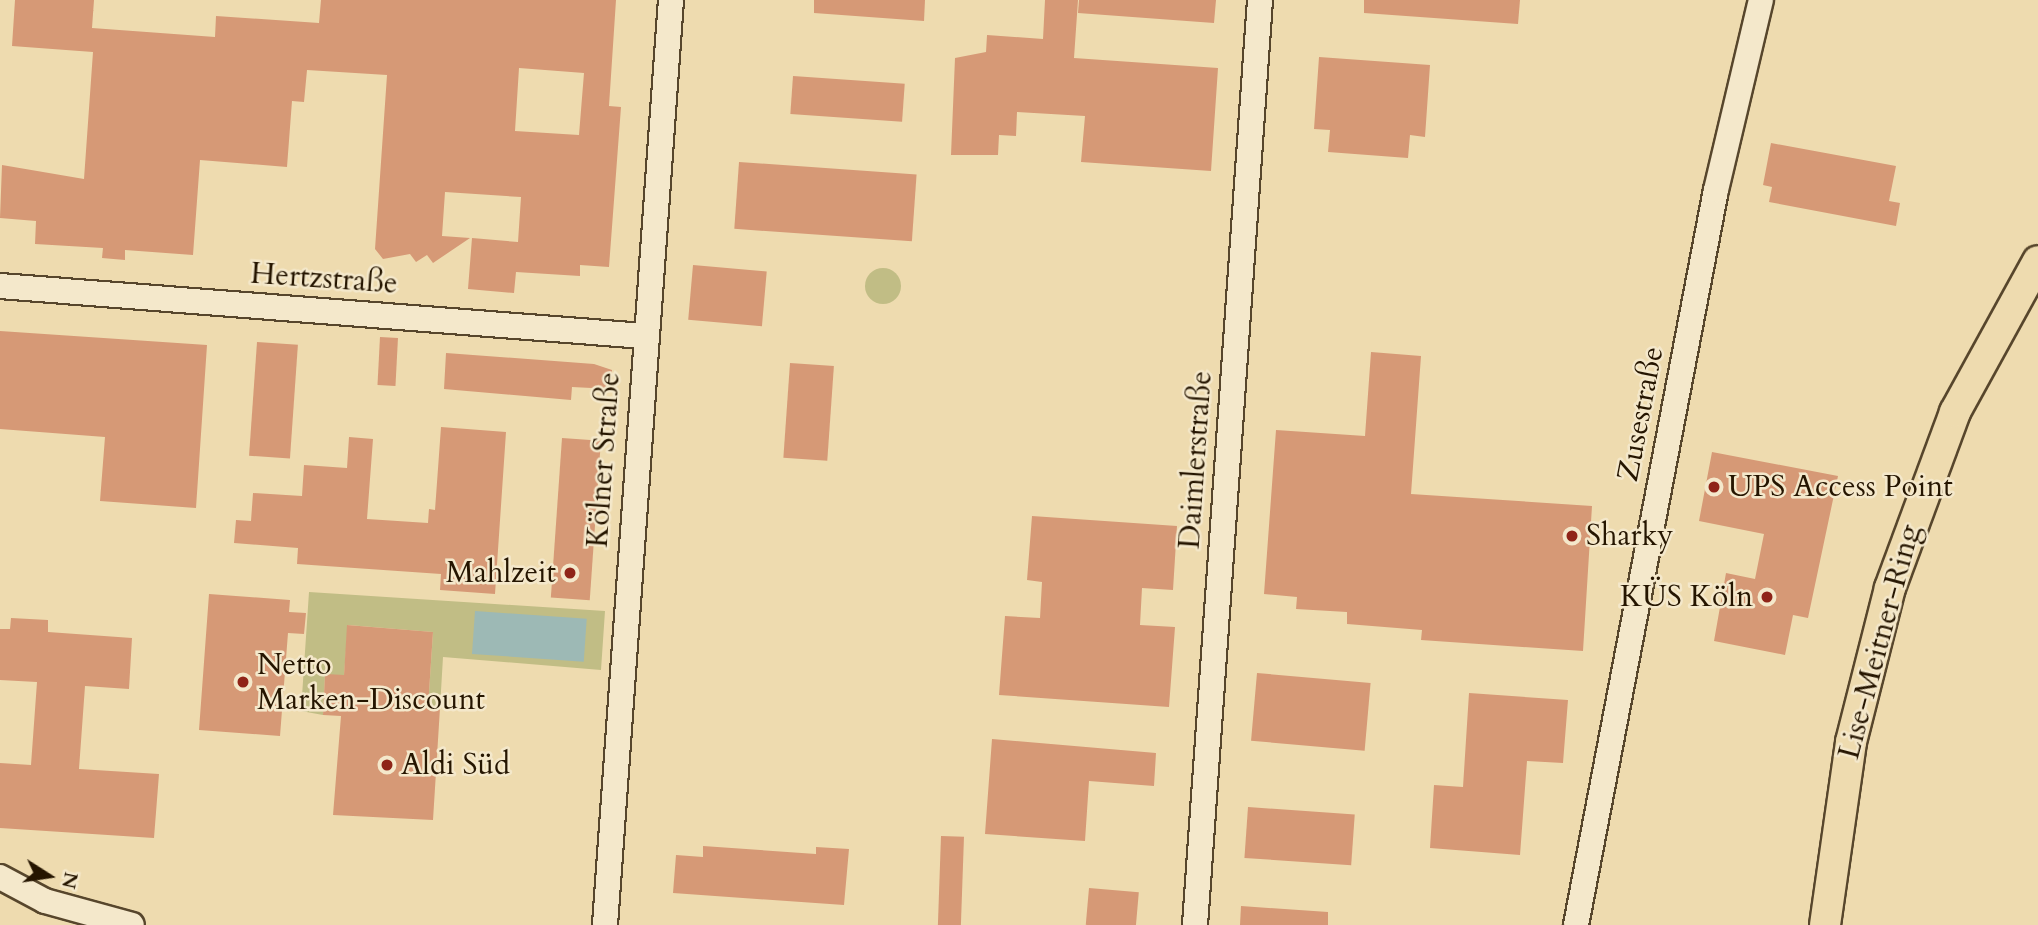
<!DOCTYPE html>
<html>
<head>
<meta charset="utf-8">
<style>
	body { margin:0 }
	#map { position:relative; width:2038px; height:925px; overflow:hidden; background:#eedbaf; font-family:Cardo,serif }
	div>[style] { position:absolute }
	.green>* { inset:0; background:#c1bd85 }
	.round { border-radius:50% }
	.water>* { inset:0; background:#9db9b5; transform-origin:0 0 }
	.building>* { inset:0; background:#d69976; transform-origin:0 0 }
	.roads { filter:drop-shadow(2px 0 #57462c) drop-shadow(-2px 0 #57462c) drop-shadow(0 2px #57462c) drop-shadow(0 -2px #57462c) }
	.minor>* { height:24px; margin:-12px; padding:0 12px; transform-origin:12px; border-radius:12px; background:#f4e8cb }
	.major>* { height:30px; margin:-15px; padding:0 15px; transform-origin:15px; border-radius:15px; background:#eedbaf }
	.dots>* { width:19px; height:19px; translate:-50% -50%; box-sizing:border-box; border:4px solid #f4e8cb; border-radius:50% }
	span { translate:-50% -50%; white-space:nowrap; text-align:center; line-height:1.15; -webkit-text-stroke:5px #f4e8cb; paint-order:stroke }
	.street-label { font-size:30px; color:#251500 }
	.poi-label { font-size:30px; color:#251500 }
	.left { translate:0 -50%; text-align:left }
	.right { translate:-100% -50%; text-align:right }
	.north { position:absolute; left:14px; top:841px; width:70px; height:70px; -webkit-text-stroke:5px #f4e8cb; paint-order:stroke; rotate:102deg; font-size:19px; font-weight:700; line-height:28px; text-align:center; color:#251500 }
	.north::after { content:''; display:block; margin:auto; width:24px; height:32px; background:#251500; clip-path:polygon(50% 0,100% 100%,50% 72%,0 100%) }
</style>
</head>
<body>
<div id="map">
	<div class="green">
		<i class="round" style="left:865px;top:268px;width:36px;height:36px"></i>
		<i style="clip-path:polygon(309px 592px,605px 611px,601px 670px,443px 657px,440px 708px,428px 707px,433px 632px,348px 625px,344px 675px,325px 675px,323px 715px,301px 711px)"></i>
	</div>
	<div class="water">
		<i style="left:475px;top:611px;width:112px;height:43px;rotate:4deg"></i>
	</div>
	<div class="building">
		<i style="clip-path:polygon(evenodd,15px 0,94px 0,92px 28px,215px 37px,216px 16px,319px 23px,321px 0,616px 0,609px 106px,621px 107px,609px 267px,580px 265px,580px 276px,516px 272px,514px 293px,468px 289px,472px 238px,518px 242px,521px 197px,445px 192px,442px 236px,470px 238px,433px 263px,427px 255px,416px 262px,410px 254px,383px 259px,375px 249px,387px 75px,307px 70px,304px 102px,292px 101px,287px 167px,200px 160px,193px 255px,125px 250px,125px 260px,102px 258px,103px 248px,35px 244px,36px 221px,0 218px,2px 165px,84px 179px,93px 52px,12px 46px,15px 0,519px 68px,584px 73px,579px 135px,515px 131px,519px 68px)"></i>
		<i style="clip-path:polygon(814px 0,925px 0,924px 21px,814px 13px)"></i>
		<i style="clip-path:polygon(1045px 0,1078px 0,1074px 58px,1218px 68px,1211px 171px,1081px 162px,1085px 116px,1017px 112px,1016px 136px,999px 135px,998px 155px,951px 155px,955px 58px,986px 52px,987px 35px,1043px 39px)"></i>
		<i style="clip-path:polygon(1079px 0,1216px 0,1214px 23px,1078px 13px)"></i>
		<i style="clip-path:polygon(1364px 0,1520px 0,1518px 24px,1364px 13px)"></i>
		<i style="clip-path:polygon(1319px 57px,1430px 65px,1425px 137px,1410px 135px,1408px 158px,1328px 152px,1330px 130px,1314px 129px)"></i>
		<i style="left:793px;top:76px;width:112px;height:38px;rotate:4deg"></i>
		<i style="clip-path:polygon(1771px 143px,1896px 166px,1889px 201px,1900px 203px,1896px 226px,1769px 202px,1772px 187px,1763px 185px)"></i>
		<i style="left:739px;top:162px;width:178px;height:67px;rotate:4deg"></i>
		<i style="left:693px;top:265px;width:74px;height:55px;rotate:5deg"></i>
		<i style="clip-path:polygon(0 331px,207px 345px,196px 508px,100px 501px,105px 437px,0 429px)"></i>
		<i style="left:380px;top:337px;width:18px;height:48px;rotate:3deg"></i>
		<i style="left:257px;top:342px;width:41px;height:114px;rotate:4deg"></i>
		<i style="clip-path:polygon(1371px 352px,1421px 356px,1411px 494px,1592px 506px,1583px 651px,1421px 640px,1422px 630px,1347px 624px,1347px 612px,1296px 609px,1297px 597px,1264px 594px,1276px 430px,1365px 436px)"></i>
		<i style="clip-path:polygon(446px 353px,594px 364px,612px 370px,611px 389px,572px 387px,571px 400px,444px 389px)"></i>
		<i style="left:790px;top:363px;width:44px;height:95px;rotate:4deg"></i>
		<i style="clip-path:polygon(441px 427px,506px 432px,495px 594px,440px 590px,441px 574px,297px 564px,298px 548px,234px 543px,236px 520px,251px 521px,253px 493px,302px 496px,304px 465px,347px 468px,349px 437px,373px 439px,367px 519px,428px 523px,429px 509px,435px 510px)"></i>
		<i style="left:562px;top:438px;width:39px;height:160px;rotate:4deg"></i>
		<i style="clip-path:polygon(1712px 452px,1838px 476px,1808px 618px,1793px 615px,1785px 655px,1714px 641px,1726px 573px,1755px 579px,1764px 534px,1699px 521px)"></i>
		<i style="clip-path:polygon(1032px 516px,1177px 526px,1173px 590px,1142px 588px,1140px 625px,1175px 627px,1169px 707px,999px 695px,1005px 616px,1040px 618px,1042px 582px,1027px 580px)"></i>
		<i style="clip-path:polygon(209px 594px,290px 600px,289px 612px,306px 613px,304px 634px,288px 633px,280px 736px,199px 730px)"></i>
		<i style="clip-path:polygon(11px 618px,48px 620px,48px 632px,132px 638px,129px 689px,85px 686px,79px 769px,159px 774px,154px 838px,0 828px,0 763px,31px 765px,37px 682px,0 680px,0 629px,10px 629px)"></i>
		<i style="clip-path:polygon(347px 625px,433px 632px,428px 707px,440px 708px,433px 820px,333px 815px,341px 716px,323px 715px,325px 674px,344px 675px)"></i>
		<i style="left:1257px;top:673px;width:114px;height:68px;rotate:5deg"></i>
		<i style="clip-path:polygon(1469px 693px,1568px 700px,1563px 763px,1527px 761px,1520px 855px,1430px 848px,1434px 785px,1463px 787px)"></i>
		<i style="clip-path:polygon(992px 739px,1156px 753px,1154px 786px,1089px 781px,1085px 841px,985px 834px)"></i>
		<i style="left:1248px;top:807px;width:107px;height:51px;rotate:4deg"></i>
		<i style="left:941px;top:836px;width:23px;height:89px;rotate:2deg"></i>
		<i style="clip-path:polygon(703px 846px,816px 854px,816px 847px,849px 849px,844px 905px,673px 893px,676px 855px,703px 857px)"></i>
		<i style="left:1089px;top:888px;width:50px;height:37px;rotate:5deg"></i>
		<i style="clip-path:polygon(1241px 906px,1328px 912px,1328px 925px,1240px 925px)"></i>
	</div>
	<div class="roads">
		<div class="minor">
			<i style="left:0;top:286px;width:646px;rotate:4.44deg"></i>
			<i style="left:0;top:877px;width:51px;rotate:28.1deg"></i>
			<i style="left:45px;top:901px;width:90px;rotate:15.4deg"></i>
			<i style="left:605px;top:925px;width:927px;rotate:-85.92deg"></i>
			<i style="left:1195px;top:925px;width:927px;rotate:-85.98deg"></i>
			<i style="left:1576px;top:925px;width:748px;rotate:-79.22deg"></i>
			<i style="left:1716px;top:190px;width:195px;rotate:-76.7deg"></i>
		</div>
		<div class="major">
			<i style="left:1825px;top:925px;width:185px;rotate:-81.9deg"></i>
			<i style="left:1851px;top:742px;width:159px;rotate:-75.8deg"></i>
			<i style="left:1890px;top:588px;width:188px;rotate:-69.7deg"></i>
			<i style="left:1955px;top:412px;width:172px;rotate:-61.2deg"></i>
		</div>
	</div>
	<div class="dots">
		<i style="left:1714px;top:487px;background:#8f2418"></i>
		<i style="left:1572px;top:536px;background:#8f2418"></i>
		<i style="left:570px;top:573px;background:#8f2418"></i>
		<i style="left:1767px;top:597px;background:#8f2418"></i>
		<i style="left:243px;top:682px;background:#8f2418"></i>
		<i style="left:387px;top:765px;background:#8f2418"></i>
	</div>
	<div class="street-label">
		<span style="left:324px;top:279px;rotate:4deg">Hertzstraße</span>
		<span style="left:1641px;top:414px;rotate:-79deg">Zusestraße</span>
		<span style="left:604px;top:460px;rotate:-86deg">Kölner Straße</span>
		<span style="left:1196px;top:460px;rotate:-86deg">Daimlerstraße</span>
		<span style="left:1880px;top:642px;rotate:-75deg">Lise-Meitner-Ring</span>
	</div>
	<div class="poi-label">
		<span class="left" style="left:1728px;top:487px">UPS Access Point</span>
		<span class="left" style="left:1586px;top:536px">Sharky</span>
		<span class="right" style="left:556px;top:573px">Mahlzeit</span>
		<span class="right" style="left:1753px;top:597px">KÜS Köln</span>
		<span class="left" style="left:257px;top:682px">Netto<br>Marken-Discount</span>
		<span class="left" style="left:401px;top:765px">Aldi Süd</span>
	</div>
	<div class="north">N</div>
</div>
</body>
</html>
